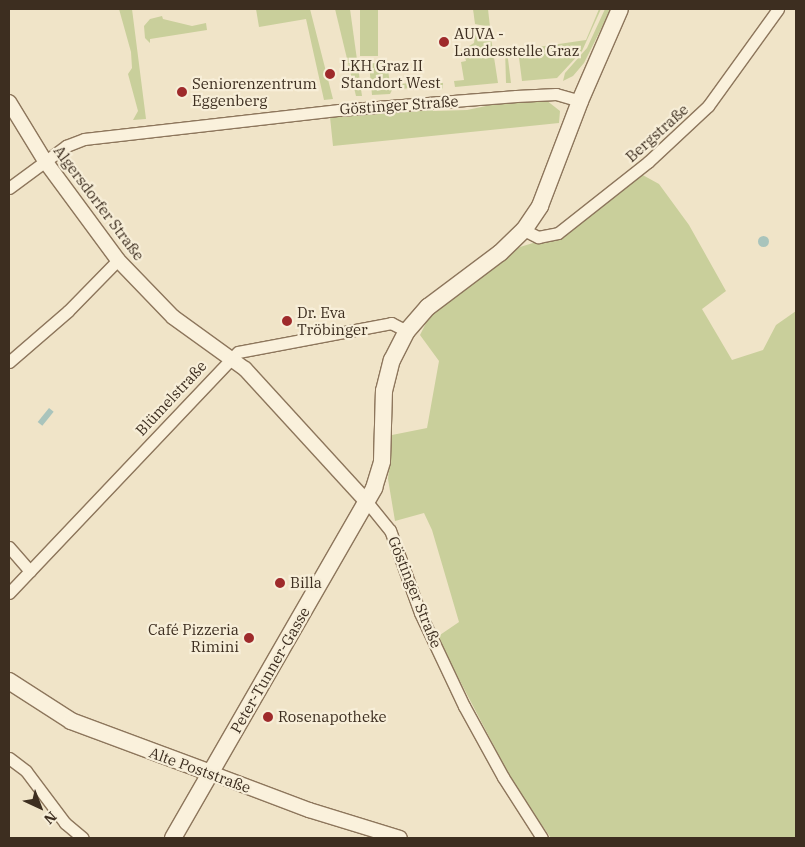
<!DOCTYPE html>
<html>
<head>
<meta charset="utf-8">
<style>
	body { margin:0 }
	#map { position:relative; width:805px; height:847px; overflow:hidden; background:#f0e4c8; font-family:"IBM Plex Serif",serif }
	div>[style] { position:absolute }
	.green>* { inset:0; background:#c9cf9b; transform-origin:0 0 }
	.water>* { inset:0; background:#a9c4bc; transform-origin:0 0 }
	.round { border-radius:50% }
	.roads { filter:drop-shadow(1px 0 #8d765c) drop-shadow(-1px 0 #8d765c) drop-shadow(0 1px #8d765c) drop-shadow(0 -1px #8d765c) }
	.minor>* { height:11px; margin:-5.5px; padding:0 5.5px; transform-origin:5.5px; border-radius:5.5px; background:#faf1dc }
	.tertiary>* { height:14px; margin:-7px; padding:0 7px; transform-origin:7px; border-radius:7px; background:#faf1dc }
	.secondary>* { height:16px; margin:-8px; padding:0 8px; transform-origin:8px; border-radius:8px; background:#faf1dc }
	.dots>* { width:14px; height:14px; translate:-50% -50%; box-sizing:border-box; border:2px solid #f7eed8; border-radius:50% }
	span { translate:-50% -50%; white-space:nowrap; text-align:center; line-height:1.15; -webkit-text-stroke:4.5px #f7eed8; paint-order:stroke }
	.poi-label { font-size:15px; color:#3d2e20 }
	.left { translate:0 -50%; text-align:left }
	.right { translate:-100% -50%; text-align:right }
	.street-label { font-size:15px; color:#3d2e20 }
	.frame { position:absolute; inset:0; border:10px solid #3d2e20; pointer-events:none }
	.north { position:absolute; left:15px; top:782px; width:50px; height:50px; -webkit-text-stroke:4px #f7eed8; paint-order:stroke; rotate:137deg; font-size:14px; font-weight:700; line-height:20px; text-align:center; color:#3d2e20 }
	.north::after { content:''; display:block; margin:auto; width:18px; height:22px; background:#3d2e20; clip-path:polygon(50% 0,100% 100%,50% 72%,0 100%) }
</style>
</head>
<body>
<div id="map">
	<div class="green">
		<i style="clip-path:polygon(119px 9px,132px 9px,146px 119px,133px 120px,138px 111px,128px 74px,132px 68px,131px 52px)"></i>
		<i style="clip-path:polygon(256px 9px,310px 9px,333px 99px,324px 100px,306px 19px,259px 27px)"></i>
		<i style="clip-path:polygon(335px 9px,350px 9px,362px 96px,356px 96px)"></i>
		<i style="left:360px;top:9px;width:18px;height:47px"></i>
		<i style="clip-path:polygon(473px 9px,488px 9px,490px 27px,475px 24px)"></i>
		<i style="clip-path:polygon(599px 9px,601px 9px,582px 51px,557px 78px,522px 81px,518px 50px,586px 40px)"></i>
		<i style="clip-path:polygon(605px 9px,611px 9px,584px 63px,573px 76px,563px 81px,565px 73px,587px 48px)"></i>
		<i style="clip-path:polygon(162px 16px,163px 19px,192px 26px,206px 23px,207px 30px,150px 39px,150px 43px,145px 38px,144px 26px,150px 19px)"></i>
		<i style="clip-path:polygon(476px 29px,485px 31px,491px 38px,498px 83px,455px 87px,454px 81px,464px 80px,461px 62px,466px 61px,465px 57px,461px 58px,461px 51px,474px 43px)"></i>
		<i style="clip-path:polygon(505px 48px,507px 51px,511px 83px,506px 83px)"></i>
		<i style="clip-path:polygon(387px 61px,390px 85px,398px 84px,399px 89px,392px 90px,390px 94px,372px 95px,369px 64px)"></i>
		<i style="clip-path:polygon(435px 80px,443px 83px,443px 89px,438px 84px,402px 89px,401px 84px)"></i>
		<i style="clip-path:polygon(546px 100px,560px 111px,559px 123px,333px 146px,330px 117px,432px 107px,433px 111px,467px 110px,491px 105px,491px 101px)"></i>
		<i style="clip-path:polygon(639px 173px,659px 184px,689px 225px,726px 291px,702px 309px,732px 360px,763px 350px,776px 325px,796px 311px,796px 838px,551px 838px,518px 792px,437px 637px,459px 622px,432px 530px,424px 513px,395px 521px,388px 479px,392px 435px,427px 428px,439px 361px,420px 335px,432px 311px,520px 247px,562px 234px)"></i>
	</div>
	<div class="water">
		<i class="round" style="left:757.5px;top:235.5px;width:11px;height:11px"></i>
		<i style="left:49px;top:408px;width:6px;height:18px;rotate:39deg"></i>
	</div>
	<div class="roads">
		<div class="minor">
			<i style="left:9px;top:188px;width:71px;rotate:-36.4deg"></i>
			<i style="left:66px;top:146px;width:19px;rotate:-21deg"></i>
			<i style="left:84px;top:139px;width:257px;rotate:-6.5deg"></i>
			<i style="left:339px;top:110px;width:178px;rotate:-4.5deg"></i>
			<i style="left:516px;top:96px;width:40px;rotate:-2.9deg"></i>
			<i style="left:556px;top:94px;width:25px;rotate:16deg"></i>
			<i style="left:524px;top:230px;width:16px;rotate:27deg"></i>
			<i style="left:538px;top:237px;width:20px;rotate:-11deg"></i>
			<i style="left:558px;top:233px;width:115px;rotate:-38.3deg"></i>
			<i style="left:648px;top:162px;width:82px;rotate:-43deg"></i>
			<i style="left:708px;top:106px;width:120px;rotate:-54.2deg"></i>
			<i style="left:9px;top:362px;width:78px;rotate:-40.8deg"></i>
			<i style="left:68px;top:311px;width:71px;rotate:-45.6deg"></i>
			<i style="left:367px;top:502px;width:36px;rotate:51deg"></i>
			<i style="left:390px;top:530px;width:88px;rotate:70.1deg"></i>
			<i style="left:420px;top:613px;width:103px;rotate:64.7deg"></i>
			<i style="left:464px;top:706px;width:81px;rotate:61.2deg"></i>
			<i style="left:503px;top:777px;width:72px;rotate:57.4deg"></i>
			<i style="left:9px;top:547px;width:32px;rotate:49deg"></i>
			<i style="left:9px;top:593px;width:332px;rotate:-46.5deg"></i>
			<i style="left:238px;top:352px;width:156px;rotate:-10.7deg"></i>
			<i style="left:391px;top:323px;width:18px;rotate:27deg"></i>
			<i style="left:9px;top:758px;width:21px;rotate:37deg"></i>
			<i style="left:26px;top:771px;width:65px;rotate:53.1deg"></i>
			<i style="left:65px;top:823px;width:23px;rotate:40deg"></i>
		</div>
		<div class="tertiary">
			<i style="left:9px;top:102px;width:69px;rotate:58.6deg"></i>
			<i style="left:45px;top:161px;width:123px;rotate:53.6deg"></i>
			<i style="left:118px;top:260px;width:79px;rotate:46deg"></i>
			<i style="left:173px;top:317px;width:89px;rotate:35.8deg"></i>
			<i style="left:245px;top:369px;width:180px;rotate:47.5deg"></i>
			<i style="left:211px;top:773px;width:105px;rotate:20.7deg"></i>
			<i style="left:309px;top:810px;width:95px;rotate:17.1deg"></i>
		</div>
		<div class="secondary">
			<i style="left:9px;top:681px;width:74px;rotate:32.8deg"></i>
			<i style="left:71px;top:721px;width:149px;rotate:20.4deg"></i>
			<i style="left:173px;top:838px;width:404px;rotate:-60.1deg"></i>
			<i style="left:374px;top:488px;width:28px;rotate:-73deg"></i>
			<i style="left:382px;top:461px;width:70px;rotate:-88.4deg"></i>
			<i style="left:384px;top:391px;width:32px;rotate:-76deg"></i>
			<i style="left:392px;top:360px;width:33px;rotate:-63deg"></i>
			<i style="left:407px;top:331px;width:32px;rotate:-49deg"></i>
			<i style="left:428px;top:307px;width:90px;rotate:-36.9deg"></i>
			<i style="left:500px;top:253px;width:33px;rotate:-44deg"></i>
			<i style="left:524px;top:230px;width:29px;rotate:-56deg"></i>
			<i style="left:540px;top:206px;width:112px;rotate:-69.1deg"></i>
			<i style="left:580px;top:101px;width:100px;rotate:-66.5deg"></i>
		</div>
	</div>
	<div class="dots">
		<i style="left:444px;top:42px;background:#9e2a2b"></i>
		<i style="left:330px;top:74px;background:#9e2a2b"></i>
		<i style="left:182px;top:92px;background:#9e2a2b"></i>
		<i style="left:287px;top:321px;background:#9e2a2b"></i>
		<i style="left:280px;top:583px;background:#9e2a2b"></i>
		<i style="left:249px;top:638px;background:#9e2a2b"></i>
		<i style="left:268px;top:717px;background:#9e2a2b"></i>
	</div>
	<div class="poi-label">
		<span class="left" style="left:454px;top:42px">AUVA -<br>Landesstelle Graz</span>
		<span class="left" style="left:341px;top:74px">LKH Graz II<br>Standort West</span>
		<span class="left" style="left:192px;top:92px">Seniorenzentrum<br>Eggenberg</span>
		<span class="left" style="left:297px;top:321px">Dr. Eva<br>Tröbinger</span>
		<span class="left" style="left:290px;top:583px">Billa</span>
		<span class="right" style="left:239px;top:638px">Café Pizzeria<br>Rimini</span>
		<span class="left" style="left:278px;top:717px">Rosenapotheke</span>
	</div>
	<div class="street-label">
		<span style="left:399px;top:105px;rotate:-4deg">Göstinger Straße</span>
		<span style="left:657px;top:133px;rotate:-42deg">Bergstraße</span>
		<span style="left:99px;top:203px;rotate:53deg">Algersdorfer Straße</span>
		<span style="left:171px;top:398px;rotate:-47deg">Blümelstraße</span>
		<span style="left:415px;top:592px;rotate:68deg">Göstinger Straße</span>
		<span style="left:270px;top:670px;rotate:-60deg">Peter-Tunner-Gasse</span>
		<span style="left:200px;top:770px;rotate:20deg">Alte Poststraße</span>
	</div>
	<div class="frame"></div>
	<div class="north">N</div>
</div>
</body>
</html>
